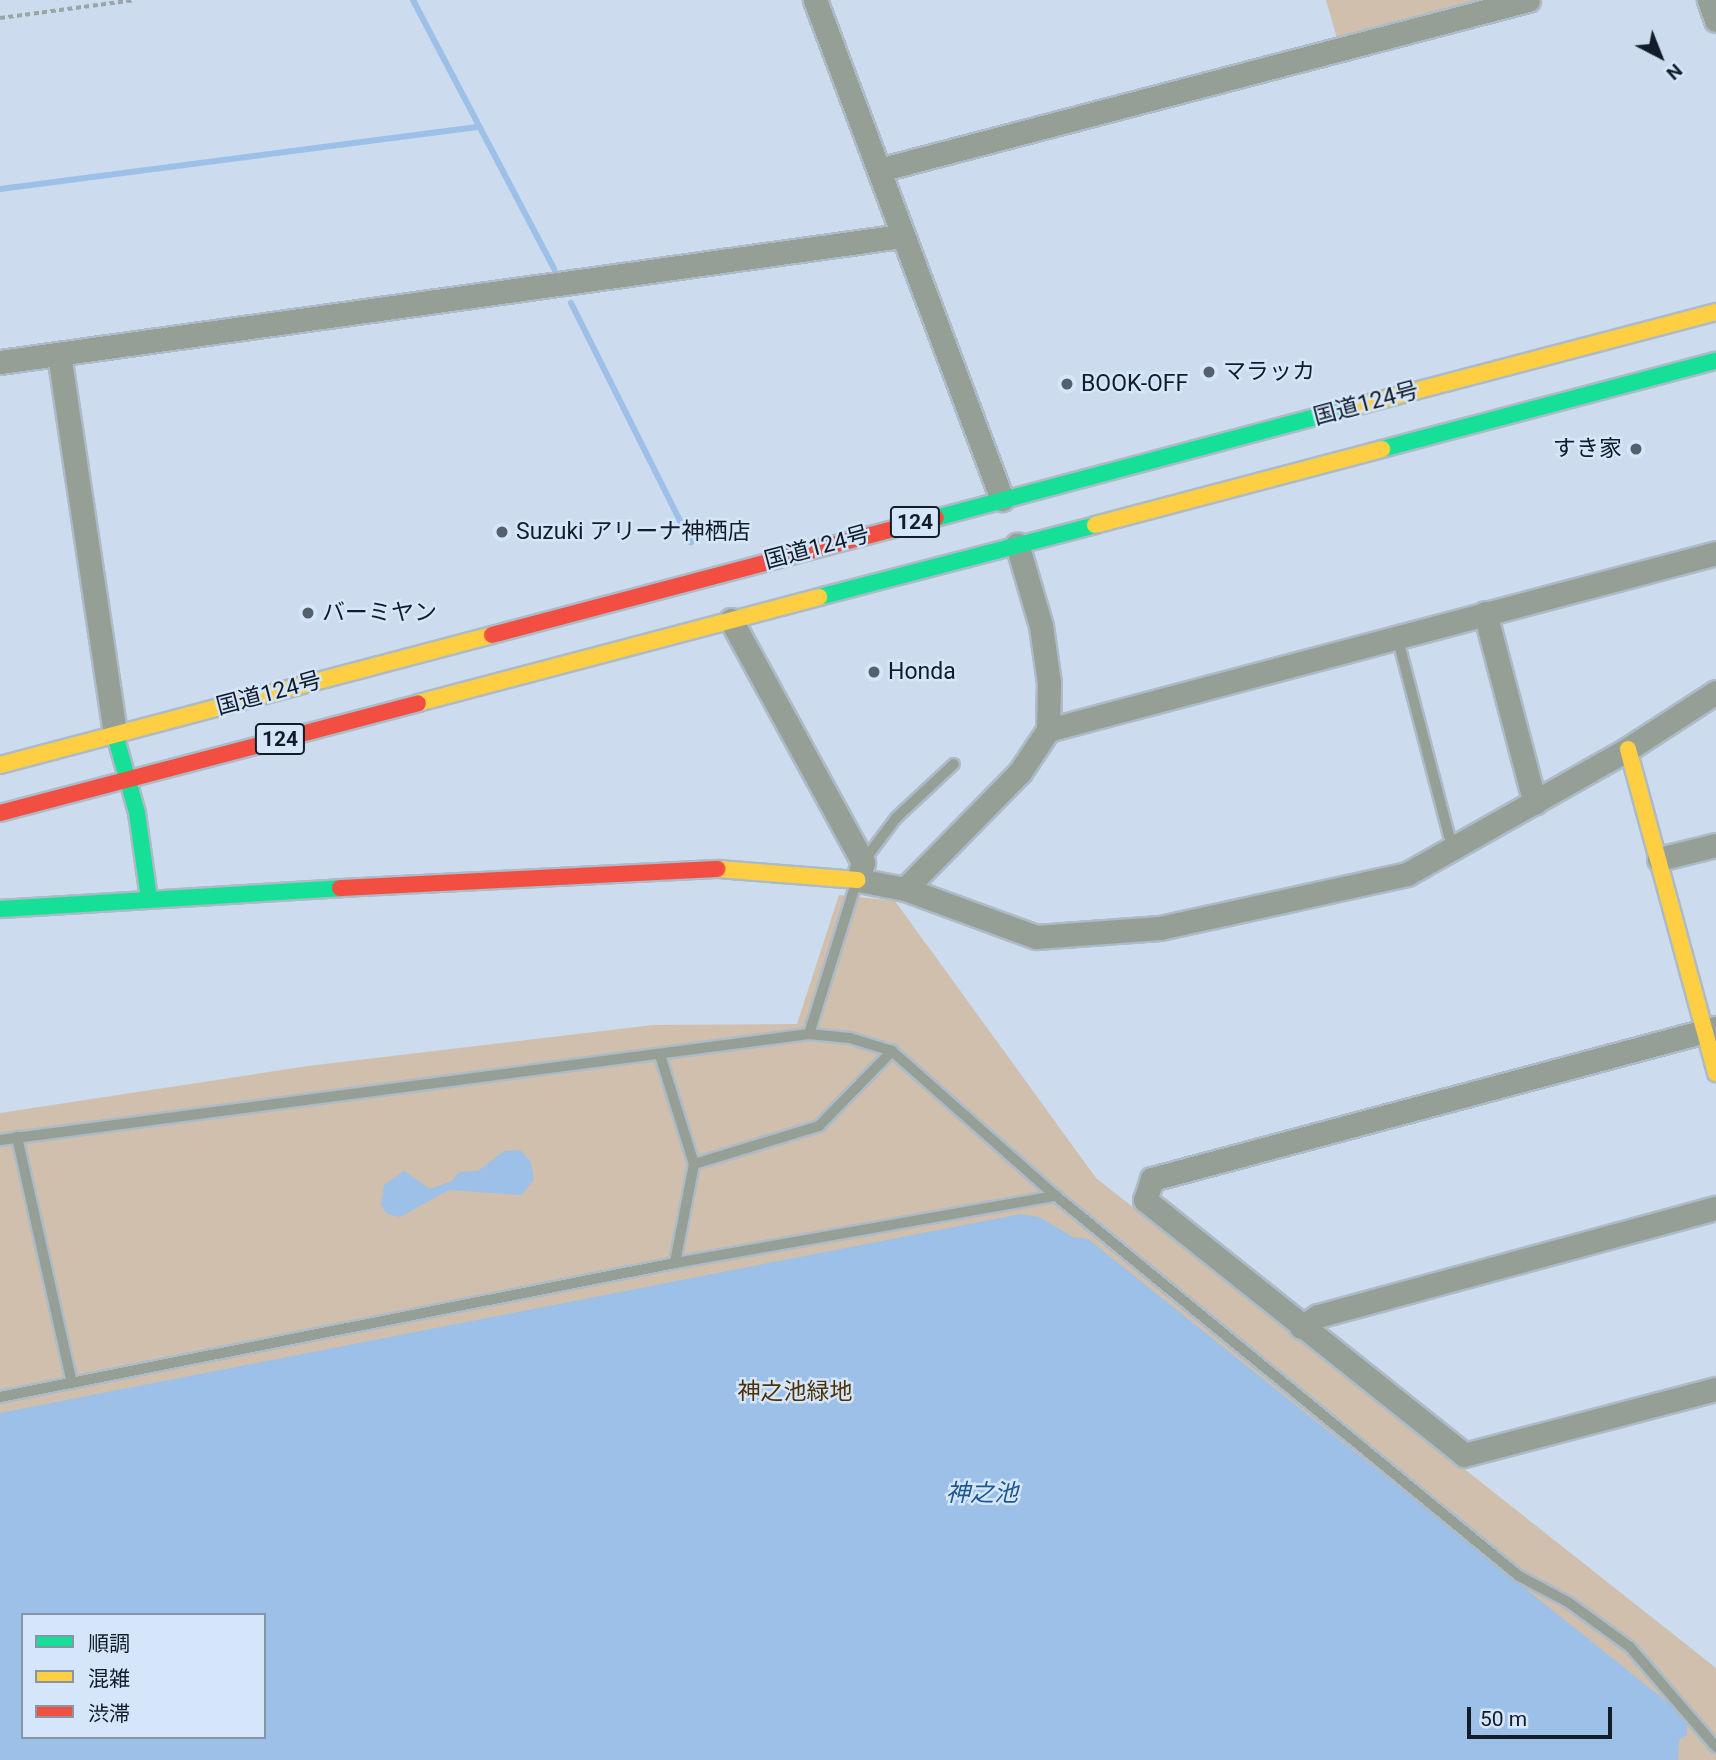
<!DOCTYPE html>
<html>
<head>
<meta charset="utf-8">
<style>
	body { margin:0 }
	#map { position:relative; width:1716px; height:1760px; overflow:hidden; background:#ccdbed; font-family:Roboto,"Noto Sans JP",sans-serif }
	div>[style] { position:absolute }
	.green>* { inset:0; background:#cfbfac }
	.water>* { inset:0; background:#9cc0e7 }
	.stream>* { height:6px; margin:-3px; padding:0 3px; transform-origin:3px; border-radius:3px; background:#9cc0e7 }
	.path>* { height:3.5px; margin-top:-1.75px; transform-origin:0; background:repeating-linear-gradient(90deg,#9aa5a6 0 5px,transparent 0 8.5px) }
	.roads { filter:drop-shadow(2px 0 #adbac7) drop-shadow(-2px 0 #adbac7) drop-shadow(0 2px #adbac7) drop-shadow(0 -2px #adbac7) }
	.lane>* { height:10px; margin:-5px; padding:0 5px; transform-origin:5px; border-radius:5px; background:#969f95 }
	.street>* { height:23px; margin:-11.5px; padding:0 11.5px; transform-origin:11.5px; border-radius:11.5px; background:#969f95 }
	.fast>* { height:16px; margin:-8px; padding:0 8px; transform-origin:8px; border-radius:8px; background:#16e098 }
	.slow>* { height:16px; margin:-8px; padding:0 8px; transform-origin:8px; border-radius:8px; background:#ffcf43 }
	.jam>* { height:16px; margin:-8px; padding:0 8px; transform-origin:8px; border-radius:8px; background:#f24e42 }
	.dots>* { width:19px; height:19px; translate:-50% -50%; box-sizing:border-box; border:4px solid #d5e6fa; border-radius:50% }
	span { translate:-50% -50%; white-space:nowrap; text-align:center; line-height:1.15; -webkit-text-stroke:5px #d5e6fa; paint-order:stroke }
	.shield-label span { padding:2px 5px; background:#d5e6fa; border:2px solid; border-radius:5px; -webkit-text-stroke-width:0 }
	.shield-label { font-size:21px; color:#131d29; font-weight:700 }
	.poi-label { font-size:23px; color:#131d29 }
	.left { translate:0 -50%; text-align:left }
	.right { translate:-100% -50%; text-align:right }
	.street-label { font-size:23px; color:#131d29 }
	.park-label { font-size:23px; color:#4d3104 }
	.water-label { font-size:24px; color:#1b5894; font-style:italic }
	.legend { position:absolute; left:21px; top:1613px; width:245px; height:126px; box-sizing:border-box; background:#d5e6fa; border:2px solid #8796a6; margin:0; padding:9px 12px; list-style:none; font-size:21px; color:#131d29 }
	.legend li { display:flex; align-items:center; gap:14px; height:35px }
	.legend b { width:35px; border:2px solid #8796a6 }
	.north { position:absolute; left:1625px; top:21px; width:70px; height:70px; -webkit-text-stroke:5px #d5e6fa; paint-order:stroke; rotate:138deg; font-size:19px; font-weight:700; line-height:28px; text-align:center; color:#131d29 }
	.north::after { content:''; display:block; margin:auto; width:24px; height:32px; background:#131d29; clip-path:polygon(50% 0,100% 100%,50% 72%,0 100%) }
	.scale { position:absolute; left:1467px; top:1707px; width:145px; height:32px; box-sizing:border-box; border:4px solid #131d29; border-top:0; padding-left:9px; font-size:21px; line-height:24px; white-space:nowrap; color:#131d29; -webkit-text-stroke:5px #d5e6fa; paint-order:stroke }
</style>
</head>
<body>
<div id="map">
	<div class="green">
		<i style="clip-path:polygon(1326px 0,1483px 0,1338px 42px)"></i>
		<i style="clip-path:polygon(evenodd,839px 895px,895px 901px,1096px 1178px,1716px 1668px,1716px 1760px,0 1760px,0 1113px,308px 1066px,653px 1025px,797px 1024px,839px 895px,23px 1615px,264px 1615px,264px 1737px,23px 1737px,23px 1615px)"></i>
	</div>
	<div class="water">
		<i style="clip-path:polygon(520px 1150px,531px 1162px,534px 1179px,522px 1195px,449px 1190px,400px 1217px,387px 1214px,381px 1205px,384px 1185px,404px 1171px,430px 1189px,452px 1181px,459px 1172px,478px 1171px,504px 1151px)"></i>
		<i style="clip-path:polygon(evenodd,1020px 1214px,1039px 1217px,1073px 1237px,1088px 1239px,1686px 1717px,1687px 1735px,1679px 1740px,1678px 1760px,0 1760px,0 1413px,1020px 1214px,23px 1615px,264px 1615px,264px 1737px,23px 1737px,23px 1615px)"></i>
	</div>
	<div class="stream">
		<i style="left:413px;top:0;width:304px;rotate:62.3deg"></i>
		<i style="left:0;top:189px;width:483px;rotate:-7.4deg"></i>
		<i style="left:571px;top:303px;width:268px;rotate:63.4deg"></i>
	</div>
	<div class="path">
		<i style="left:0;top:18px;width:136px;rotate:-7.6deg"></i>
	</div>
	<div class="roads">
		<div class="lane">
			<i style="left:1397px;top:636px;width:207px;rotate:75.4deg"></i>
			<i style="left:1449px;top:836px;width:15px;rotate:48deg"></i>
			<i style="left:863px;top:862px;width:55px;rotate:-53.1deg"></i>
			<i style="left:896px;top:818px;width:79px;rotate:-43deg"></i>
			<i style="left:809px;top:1034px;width:158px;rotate:-72.7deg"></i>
			<i style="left:660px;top:1055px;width:114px;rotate:72.7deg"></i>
			<i style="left:694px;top:1164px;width:101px;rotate:100.9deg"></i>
			<i style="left:17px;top:1137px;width:252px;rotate:77.4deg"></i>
			<i style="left:0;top:1140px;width:816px;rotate:-7.46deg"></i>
			<i style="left:809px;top:1034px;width:41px;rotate:5.6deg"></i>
			<i style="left:850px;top:1038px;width:44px;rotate:17.2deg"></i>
			<i style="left:892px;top:1051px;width:219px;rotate:41.5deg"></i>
			<i style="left:1056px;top:1196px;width:599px;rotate:39.38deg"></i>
			<i style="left:1519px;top:1576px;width:55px;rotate:28deg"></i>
			<i style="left:1568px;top:1602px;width:77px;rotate:36deg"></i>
			<i style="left:1630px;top:1647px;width:132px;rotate:49.3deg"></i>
			<i style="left:694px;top:1164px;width:131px;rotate:-16.9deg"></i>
			<i style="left:819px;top:1126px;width:105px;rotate:-45.8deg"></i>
			<i style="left:0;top:1397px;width:688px;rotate:-11.23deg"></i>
			<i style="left:675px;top:1263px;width:387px;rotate:-10deg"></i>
		</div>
		<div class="street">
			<i style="left:815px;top:0;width:533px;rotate:69.46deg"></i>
			<i style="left:1709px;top:0;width:21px;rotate:71deg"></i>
			<i style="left:879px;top:170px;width:671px;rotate:-14.68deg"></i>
			<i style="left:59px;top:354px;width:385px;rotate:81.6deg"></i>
			<i style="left:0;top:362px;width:910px;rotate:-7.96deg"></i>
			<i style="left:1485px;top:613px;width:196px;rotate:75.3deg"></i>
			<i style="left:731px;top:620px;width:276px;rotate:61.4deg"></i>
			<i style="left:863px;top:862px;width:19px;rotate:106deg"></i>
			<i style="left:858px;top:880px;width:48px;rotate:10.8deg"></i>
			<i style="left:905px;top:889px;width:140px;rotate:20.1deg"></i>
			<i style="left:1036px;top:937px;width:124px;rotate:-4.2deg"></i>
			<i style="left:1160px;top:928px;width:253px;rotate:-12.3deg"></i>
			<i style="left:1407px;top:874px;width:254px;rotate:-29.5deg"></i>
			<i style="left:1628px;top:749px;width:105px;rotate:-32.9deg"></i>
			<i style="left:1048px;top:730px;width:691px;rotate:-14.84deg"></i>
			<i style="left:1659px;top:859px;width:59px;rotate:-13.8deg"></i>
			<i style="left:905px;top:889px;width:164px;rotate:-45.5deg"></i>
			<i style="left:1020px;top:772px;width:50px;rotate:-56.3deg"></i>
			<i style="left:1048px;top:730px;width:47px;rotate:-88.8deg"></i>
			<i style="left:1049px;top:683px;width:58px;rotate:-98deg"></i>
			<i style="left:1041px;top:626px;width:85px;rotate:-106.3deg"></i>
			<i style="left:1716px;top:1028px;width:584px;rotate:165.01deg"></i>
			<i style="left:1152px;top:1179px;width:22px;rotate:108deg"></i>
			<i style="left:1145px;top:1200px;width:408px;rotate:38.6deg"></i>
			<i style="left:1464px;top:1455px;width:260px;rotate:-14.7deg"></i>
			<i style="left:1301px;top:1327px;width:20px;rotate:-33deg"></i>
			<i style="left:1318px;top:1316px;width:412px;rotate:-15.2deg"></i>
		</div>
		<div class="fast">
			<i style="left:1382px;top:449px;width:345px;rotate:-14.8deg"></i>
			<i style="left:936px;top:518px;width:437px;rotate:-14.9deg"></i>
			<i style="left:819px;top:597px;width:285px;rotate:-14.6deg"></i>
			<i style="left:115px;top:735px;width:81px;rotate:74.2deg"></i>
			<i style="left:137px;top:813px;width:86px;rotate:82deg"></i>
			<i style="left:0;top:909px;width:341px;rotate:-3.5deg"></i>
		</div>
		<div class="slow">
			<i style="left:1358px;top:406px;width:370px;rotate:-14.7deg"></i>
			<i style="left:1095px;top:525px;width:297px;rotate:-14.8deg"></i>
			<i style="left:418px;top:703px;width:415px;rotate:-14.8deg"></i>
			<i style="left:1628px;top:749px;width:336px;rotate:74.8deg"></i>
			<i style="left:0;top:765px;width:509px;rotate:-14.8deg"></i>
			<i style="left:718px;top:869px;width:140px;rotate:4.5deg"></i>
		</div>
		<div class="jam">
			<i style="left:492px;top:635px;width:459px;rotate:-14.8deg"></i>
			<i style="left:0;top:813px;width:432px;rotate:-14.7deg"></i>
			<i style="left:340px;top:888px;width:378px;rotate:-2.9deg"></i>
		</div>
	</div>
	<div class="dots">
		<i style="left:1209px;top:372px;background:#54606e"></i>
		<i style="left:1067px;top:384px;background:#54606e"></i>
		<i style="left:1636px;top:449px;background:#54606e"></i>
		<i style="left:502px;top:532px;background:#54606e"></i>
		<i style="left:308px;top:613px;background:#54606e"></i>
		<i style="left:874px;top:672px;background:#54606e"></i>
	</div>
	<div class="shield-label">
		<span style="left:915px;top:522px">124</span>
		<span style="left:280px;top:739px">124</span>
	</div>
	<div class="poi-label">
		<span class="left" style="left:1223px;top:372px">マラッカ</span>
		<span class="left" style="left:1081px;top:384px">BOOK-OFF</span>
		<span class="right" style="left:1622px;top:449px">すき家</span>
		<span class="left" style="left:516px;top:532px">Suzuki アリーナ神栖店</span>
		<span class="left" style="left:322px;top:613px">バーミヤン</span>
		<span class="left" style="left:888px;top:672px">Honda</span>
	</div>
	<div class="street-label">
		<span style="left:1366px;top:404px;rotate:-15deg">国道124号</span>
		<span style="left:817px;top:548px;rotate:-15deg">国道124号</span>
		<span style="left:269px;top:694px;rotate:-15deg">国道124号</span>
	</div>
	<div class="park-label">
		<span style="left:795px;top:1392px">神之池緑地</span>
	</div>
	<div class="water-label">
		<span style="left:982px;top:1494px">神之池</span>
	</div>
	<ul class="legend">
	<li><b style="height:9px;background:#16e098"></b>順調</li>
	<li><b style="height:9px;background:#ffcf43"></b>混雑</li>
	<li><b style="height:9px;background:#f24e42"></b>渋滞</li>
	</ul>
	<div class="north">N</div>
	<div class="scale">50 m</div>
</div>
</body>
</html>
